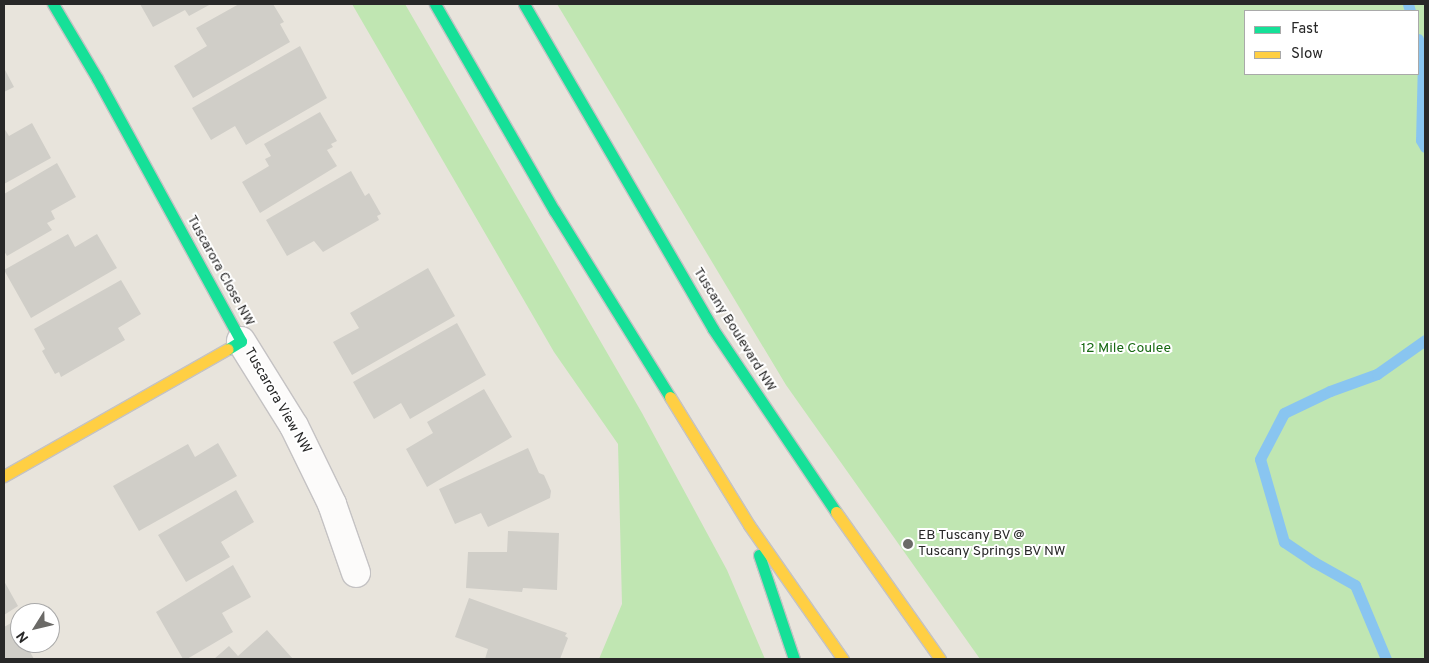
<!DOCTYPE html>
<html>
<head>
<meta charset="utf-8">
<style>
	body { margin:0 }
	#map { position:relative; width:1429px; height:663px; overflow:hidden; background:#e8e4dc; font-family:Overpass,sans-serif }
	div>[style] { position:absolute }
	.green>* { inset:0; background:#c0e6b2 }
	.stream>* { height:11px; margin:-5.5px; padding:0 5.5px; transform-origin:5.5px; border-radius:5.5px; background:#89c5f0 }
	.building>* { inset:0; background:#d0cec8 }
	.roads { filter:drop-shadow(1px 0 #c4c2c3) drop-shadow(-1px 0 #c4c2c3) drop-shadow(0 1px #c4c2c3) drop-shadow(0 -1px #c4c2c3) }
	.street>* { height:28px; margin:-14px; padding:0 14px; transform-origin:14px; border-radius:14px; background:#fcfbfa }
	.fast>* { height:11px; margin:-5.5px; padding:0 5.5px; transform-origin:5.5px; border-radius:5.5px; background:#16e098 }
	.slow>* { height:11px; margin:-5.5px; padding:0 5.5px; transform-origin:5.5px; border-radius:5.5px; background:#ffcf43 }
	.dots>* { width:14px; height:14px; translate:-50% -50%; box-sizing:border-box; border:2px solid #fff; border-radius:50% }
	span { translate:-50% -50%; white-space:nowrap; text-align:center; line-height:1.15; -webkit-text-stroke:4px #fff; paint-order:stroke }
	.street-label { font-size:14px; color:#282828 }
	.park-label { font-size:14px; color:#186913 }
	.poi-label { font-size:14px; color:#282828 }
	.left { translate:0 -50%; text-align:left }
	.frame { position:absolute; inset:0; border:5px solid #282828; pointer-events:none }
	.legend { position:absolute; left:1244px; top:10px; width:175px; height:65px; box-sizing:border-box; background:#fff; border:1px solid #a9a9a9; margin:0; padding:6px 9px; list-style:none; font-size:15px; color:#282828 }
	.legend li { display:flex; align-items:center; gap:10px; height:25px }
	.legend b { width:25px; border:1px solid #a9a9a9 }
	.north { position:absolute; left:10px; top:603px; width:50px; height:50px; box-sizing:border-box; background:#fff; border:1px solid #a9a9a9; border-radius:50%; rotate:234deg; font-size:14px; font-weight:700; line-height:20px; text-align:center; color:#282828 }
	.north::after { content:''; display:block; margin:auto; width:18px; height:22px; background:#6b6a67; clip-path:polygon(50% 0,100% 100%,50% 72%,0 100%) }
</style>
</head>
<body>
<div id="map">
	<div class="green">
		<i style="clip-path:polygon(352px 4px,405px 4px,642px 413px,727px 570px,765px 659px,599px 659px,622px 604px,618px 444px,554px 352px)"></i>
		<i style="clip-path:polygon(evenodd,557px 4px,1425px 4px,1425px 659px,980px 659px,786px 385px,557px 4px,1245px 11px,1418px 11px,1418px 74px,1245px 74px,1245px 11px)"></i>
	</div>
	<div class="stream">
		<i style="left:1408px;top:4px;width:7px;rotate:74deg"></i>
		<i style="left:1418px;top:39px;width:22px;rotate:77deg"></i>
		<i style="left:1423px;top:60px;width:80px;rotate:91.4deg"></i>
		<i style="left:1421px;top:140px;width:8px;rotate:60deg"></i>
		<i style="left:1386px;top:659px;width:80px;rotate:-112.7deg"></i>
		<i style="left:1355px;top:585px;width:47px;rotate:-150.7deg"></i>
		<i style="left:1314px;top:562px;width:36px;rotate:-146deg"></i>
		<i style="left:1284px;top:542px;width:86px;rotate:-106.1deg"></i>
		<i style="left:1260px;top:459px;width:52px;rotate:-62.4deg"></i>
		<i style="left:1284px;top:413px;width:51px;rotate:-25.6deg"></i>
		<i style="left:1330px;top:391px;width:50px;rotate:-19.9deg"></i>
		<i style="left:1377px;top:374px;width:59px;rotate:-35.3deg"></i>
	</div>
	<div class="building">
		<i style="clip-path:polygon(140px 4px,211px 4px,189px 16px,185px 10px,153px 27px)"></i>
		<i style="clip-path:polygon(239px 4px,273px 4px,284px 22px,280px 24px,290px 42px,193px 98px,174px 66px,207px 46px,196px 28px)"></i>
		<i style="clip-path:polygon(300px 46px,327px 98px,246px 145px,235px 126px,211px 140px,192px 108px)"></i>
		<i style="clip-path:polygon(4px 68px,14px 87px,4px 92px)"></i>
		<i style="clip-path:polygon(320px 112px,337px 141px,331px 144px,333px 147px,327px 150px,337px 166px,260px 213px,242px 182px,269px 166px,265px 159px,271px 156px,264px 144px)"></i>
		<i style="clip-path:polygon(32px 123px,51px 158px,4px 184px,4px 128px,9px 136px)"></i>
		<i style="clip-path:polygon(57px 163px,76px 197px,51px 211px,55px 219px,47px 223px,52px 230px,7px 256px,4px 251px,4px 194px)"></i>
		<i style="clip-path:polygon(351px 171px,365px 196px,369px 193px,381px 214px,377px 216px,379px 220px,323px 252px,314px 241px,287px 256px,266px 220px)"></i>
		<i style="clip-path:polygon(68px 234px,75px 247px,97px 234px,117px 268px,31px 318px,4px 270px)"></i>
		<i style="clip-path:polygon(428px 268px,455px 316px,352px 375px,333px 342px,359px 328px,350px 313px)"></i>
		<i style="clip-path:polygon(121px 280px,141px 314px,118px 328px,125px 340px,61px 377px,59px 372px,55px 374px,42px 351px,45px 349px,34px 329px)"></i>
		<i style="clip-path:polygon(457px 323px,486px 375px,410px 419px,401px 403px,374px 419px,353px 382px)"></i>
		<i style="clip-path:polygon(484px 389px,512px 437px,427px 487px,406px 449px,433px 433px,427px 422px)"></i>
		<i style="clip-path:polygon(218px 443px,237px 476px,139px 531px,113px 486px,188px 444px,195px 457px)"></i>
		<i style="clip-path:polygon(528px 448px,539px 473px,544px 475px,551px 491px,550px 498px,488px 527px,481px 513px,455px 524px,439px 489px)"></i>
		<i style="clip-path:polygon(236px 490px,254px 522px,221px 542px,230px 557px,186px 582px,158px 535px)"></i>
		<i style="clip-path:polygon(508px 531px,559px 533px,557px 590px,523px 588px,522px 592px,466px 588px,468px 552px,507px 552px)"></i>
		<i style="clip-path:polygon(233px 565px,251px 597px,222px 613px,233px 632px,187px 659px,183px 659px,156px 612px)"></i>
		<i style="clip-path:polygon(4px 581px,18px 606px,4px 615px)"></i>
		<i style="clip-path:polygon(469px 598px,567px 633px,565px 636px,568px 638px,560px 659px,485px 659px,488px 649px,455px 637px)"></i>
		<i style="clip-path:polygon(13px 622px,20px 634px,20px 643px,25px 643px,34px 659px,4px 659px,4px 627px)"></i>
		<i style="clip-path:polygon(267px 630px,293px 659px,214px 659px,229px 646px,238px 656px)"></i>
	</div>
	<div class="roads">
		<div class="street">
			<i style="left:241px;top:341px;width:100px;rotate:58.1deg"></i>
			<i style="left:294px;top:426px;width:87px;rotate:64deg"></i>
			<i style="left:332px;top:504px;width:73px;rotate:70.8deg"></i>
		</div>
		<div class="fast">
			<i style="left:53px;top:4px;width:86px;rotate:59.3deg"></i>
			<i style="left:97px;top:78px;width:300px;rotate:61.3deg"></i>
			<i style="left:241px;top:341px;width:15px;rotate:148deg"></i>
			<i style="left:435px;top:4px;width:238px;rotate:60deg"></i>
			<i style="left:554px;top:210px;width:220px;rotate:58.2deg"></i>
			<i style="left:524px;top:4px;width:376px;rotate:59.8deg"></i>
			<i style="left:713px;top:329px;width:220px;rotate:56.1deg"></i>
			<i style="left:759px;top:555px;width:110px;rotate:71.4deg"></i>
		</div>
		<div class="slow">
			<i style="left:670px;top:397px;width:150px;rotate:58.3deg"></i>
			<i style="left:749px;top:525px;width:164px;rotate:55deg"></i>
			<i style="left:4px;top:476px;width:257px;rotate:-29.6deg"></i>
			<i style="left:836px;top:512px;width:180px;rotate:54.7deg"></i>
		</div>
	</div>
	<div class="dots">
		<i style="left:908px;top:544px;background:#6b6a67"></i>
	</div>
	<div class="street-label">
		<span style="left:220px;top:271px;rotate:61deg">Tuscarora Close NW</span>
		<span style="left:734px;top:330px;rotate:58deg">Tuscany Boulevard NW</span>
		<span style="left:277px;top:401px;rotate:60deg">Tuscarora View NW</span>
	</div>
	<div class="park-label">
		<span style="left:1126px;top:349px">12 Mile Coulee</span>
	</div>
	<div class="poi-label">
		<span class="left" style="left:918px;top:544px">EB Tuscany BV @<br>Tuscany Springs BV NW</span>
	</div>
	<div class="frame"></div>
	<ul class="legend">
	<li><b style="height:6px;background:#16e098"></b>Fast</li>
	<li><b style="height:6px;background:#ffcf43"></b>Slow</li>
	</ul>
	<div class="north">N</div>
</div>
</body>
</html>
